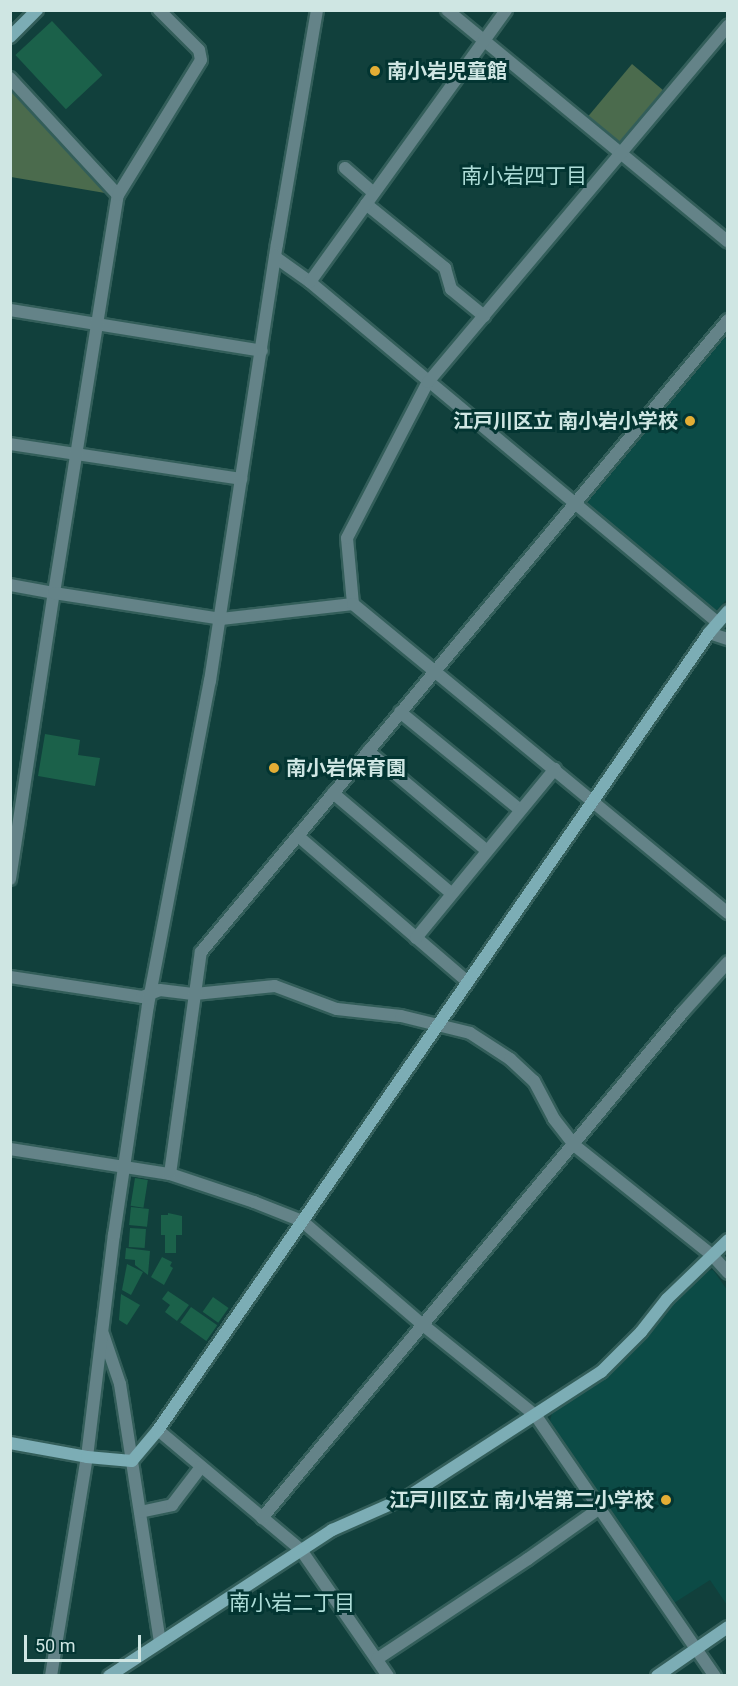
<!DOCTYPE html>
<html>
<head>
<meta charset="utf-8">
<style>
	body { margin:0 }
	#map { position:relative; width:738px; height:1686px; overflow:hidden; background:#11403c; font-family:Roboto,"Noto Sans JP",sans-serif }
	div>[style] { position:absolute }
	.built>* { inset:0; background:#0c4b46 }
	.green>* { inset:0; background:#4b6b4d; transform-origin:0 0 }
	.building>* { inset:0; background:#1b614a; transform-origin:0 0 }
	.roads { filter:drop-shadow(2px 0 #335e5a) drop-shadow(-2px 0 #335e5a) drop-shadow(0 2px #335e5a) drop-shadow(0 -2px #335e5a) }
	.street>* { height:12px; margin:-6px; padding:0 6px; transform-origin:6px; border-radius:6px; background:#648388 }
	.secondary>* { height:12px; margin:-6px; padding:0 6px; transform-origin:6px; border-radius:6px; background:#7cadb5 }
	.dots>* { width:16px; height:16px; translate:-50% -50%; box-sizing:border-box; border:3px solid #033532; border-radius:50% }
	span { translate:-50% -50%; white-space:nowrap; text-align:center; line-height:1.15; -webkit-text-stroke:6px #033532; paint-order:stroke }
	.poi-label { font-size:20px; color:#cfe6e3; font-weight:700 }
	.left { translate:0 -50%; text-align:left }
	.right { translate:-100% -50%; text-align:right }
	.neighbourhood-label { font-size:21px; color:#aeddd8 }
	.frame { position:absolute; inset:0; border:12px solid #cfe6e3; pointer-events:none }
	.scale { position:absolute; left:24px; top:1635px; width:117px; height:27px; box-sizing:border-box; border:3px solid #cfe6e3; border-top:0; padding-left:8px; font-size:18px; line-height:21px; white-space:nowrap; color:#cfe6e3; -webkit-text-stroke:4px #033532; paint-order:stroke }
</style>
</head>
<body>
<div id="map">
	<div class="built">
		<i style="clip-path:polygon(722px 336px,728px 341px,727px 599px,714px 613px,589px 507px,587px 501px)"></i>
		<i style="clip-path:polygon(713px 1270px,728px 1291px,727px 1605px,710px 1580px,674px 1603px,550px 1421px,552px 1413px,606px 1377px,646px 1336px,666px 1307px,704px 1271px)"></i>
	</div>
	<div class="green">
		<i style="left:632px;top:64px;width:43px;height:72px;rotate:40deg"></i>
		<i style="clip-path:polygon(10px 90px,11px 90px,105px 193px,11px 177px)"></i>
	</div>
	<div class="building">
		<i style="left:52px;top:21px;width:74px;height:50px;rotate:47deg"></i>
		<i style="clip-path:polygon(45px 734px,80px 740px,78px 755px,100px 758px,95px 786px,38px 776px)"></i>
		<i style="left:135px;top:1178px;width:13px;height:28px;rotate:9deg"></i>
		<i style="left:131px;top:1207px;width:18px;height:18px;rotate:6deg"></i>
		<i style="clip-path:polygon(168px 1213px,182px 1216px,182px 1235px,176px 1235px,176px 1253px,165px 1253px,165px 1235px,161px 1235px,161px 1215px,168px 1215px)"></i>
		<i style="left:130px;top:1228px;width:16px;height:19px;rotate:4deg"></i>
		<i style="clip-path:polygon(126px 1248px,150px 1251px,148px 1275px,135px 1265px,135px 1260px,125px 1259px)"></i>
		<i style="clip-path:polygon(162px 1257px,172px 1262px,170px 1266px,173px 1268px,164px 1285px,151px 1277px)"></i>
		<i style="clip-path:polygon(127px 1264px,143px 1272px,131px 1295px,122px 1290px)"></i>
		<i style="clip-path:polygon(168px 1291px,189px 1305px,177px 1321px,165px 1312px,170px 1305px,162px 1299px)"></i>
		<i style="clip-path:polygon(121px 1294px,140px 1305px,127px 1325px,119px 1320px)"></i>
		<i style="left:213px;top:1297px;width:19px;height:18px;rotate:35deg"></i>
		<i style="left:191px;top:1307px;width:32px;height:19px;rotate:35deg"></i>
	</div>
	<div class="roads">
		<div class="street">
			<i style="left:447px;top:10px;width:364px;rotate:39.5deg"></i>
			<i style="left:10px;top:78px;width:159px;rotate:47.3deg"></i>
			<i style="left:345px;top:168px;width:38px;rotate:41deg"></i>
			<i style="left:366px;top:204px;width:102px;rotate:39deg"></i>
			<i style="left:445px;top:268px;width:22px;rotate:74deg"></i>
			<i style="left:451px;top:289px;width:43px;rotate:39.3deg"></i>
			<i style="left:275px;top:257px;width:43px;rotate:35.5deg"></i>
			<i style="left:310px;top:282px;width:530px;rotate:39.87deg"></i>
			<i style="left:310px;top:282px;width:335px;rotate:-54.2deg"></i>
			<i style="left:10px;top:310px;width:255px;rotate:9.2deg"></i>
			<i style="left:10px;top:444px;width:234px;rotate:8.6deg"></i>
			<i style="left:10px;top:585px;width:45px;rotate:10.3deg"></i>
			<i style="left:54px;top:593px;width:403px;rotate:-80.9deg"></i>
			<i style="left:118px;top:195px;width:158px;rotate:-58.4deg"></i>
			<i style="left:201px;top:60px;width:10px;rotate:-101deg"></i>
			<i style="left:199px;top:50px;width:57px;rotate:-135deg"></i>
			<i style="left:353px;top:604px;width:66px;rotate:-95.2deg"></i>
			<i style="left:347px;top:538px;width:176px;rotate:-62.6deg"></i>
			<i style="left:428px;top:382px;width:466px;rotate:-49.9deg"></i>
			<i style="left:709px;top:633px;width:20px;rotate:18deg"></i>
			<i style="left:400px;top:712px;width:155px;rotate:39.2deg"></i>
			<i style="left:368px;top:751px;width:154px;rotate:40deg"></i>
			<i style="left:333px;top:793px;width:155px;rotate:40.3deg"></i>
			<i style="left:298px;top:836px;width:224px;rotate:40.7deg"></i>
			<i style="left:10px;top:879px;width:289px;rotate:-81.3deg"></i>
			<i style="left:54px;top:593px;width:169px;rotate:8.8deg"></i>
			<i style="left:221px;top:619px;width:133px;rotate:-6.5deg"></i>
			<i style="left:353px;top:604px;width:486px;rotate:39.5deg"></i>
			<i style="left:416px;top:938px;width:219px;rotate:-50.6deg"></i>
			<i style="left:10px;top:977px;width:134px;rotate:8.6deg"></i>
			<i style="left:142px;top:997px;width:19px;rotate:-21deg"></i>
			<i style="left:160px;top:990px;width:35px;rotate:7deg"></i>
			<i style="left:195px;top:994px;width:80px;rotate:-5.7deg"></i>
			<i style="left:275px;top:986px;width:66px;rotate:20.4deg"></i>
			<i style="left:337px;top:1009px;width:64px;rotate:6.2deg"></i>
			<i style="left:401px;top:1016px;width:71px;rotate:13.8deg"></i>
			<i style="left:470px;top:1033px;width:48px;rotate:33deg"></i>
			<i style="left:510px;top:1059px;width:33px;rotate:43deg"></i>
			<i style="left:534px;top:1081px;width:43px;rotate:62.2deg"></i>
			<i style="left:554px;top:1119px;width:33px;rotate:52deg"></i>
			<i style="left:574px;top:1145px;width:176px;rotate:38.6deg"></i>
			<i style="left:712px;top:1255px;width:24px;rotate:48deg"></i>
			<i style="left:10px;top:1149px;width:162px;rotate:8.9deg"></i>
			<i style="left:170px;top:1174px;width:89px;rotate:18.4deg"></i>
			<i style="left:254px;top:1202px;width:52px;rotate:21.6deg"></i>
			<i style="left:302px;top:1221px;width:160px;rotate:40.7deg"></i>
			<i style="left:423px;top:1325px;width:145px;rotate:38.8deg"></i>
			<i style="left:536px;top:1416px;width:316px;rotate:55.5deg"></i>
			<i style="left:170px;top:1174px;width:224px;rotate:-82.1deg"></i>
			<i style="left:201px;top:952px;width:823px;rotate:-50.18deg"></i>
			<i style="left:103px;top:1334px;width:53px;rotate:71.2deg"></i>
			<i style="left:120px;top:1384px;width:261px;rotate:81.2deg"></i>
			<i style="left:158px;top:1430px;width:187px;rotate:40deg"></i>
			<i style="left:301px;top:1550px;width:153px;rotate:55.4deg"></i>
			<i style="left:140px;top:1512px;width:33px;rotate:-12deg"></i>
			<i style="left:172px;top:1505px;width:48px;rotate:-52.7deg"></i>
			<i style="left:262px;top:1518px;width:658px;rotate:-50.24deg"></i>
			<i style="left:683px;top:1012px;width:67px;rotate:-48deg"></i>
			<i style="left:377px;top:1659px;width:181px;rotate:-33.5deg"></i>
			<i style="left:528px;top:1559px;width:88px;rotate:-35.3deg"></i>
			<i style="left:51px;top:1676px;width:222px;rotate:-80.7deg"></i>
			<i style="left:87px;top:1457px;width:224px;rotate:-83.1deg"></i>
			<i style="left:114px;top:1235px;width:232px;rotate:-81.6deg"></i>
			<i style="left:148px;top:1005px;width:330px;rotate:-79.2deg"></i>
			<i style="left:210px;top:681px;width:442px;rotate:-81.3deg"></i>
			<i style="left:277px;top:244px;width:237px;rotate:-80.3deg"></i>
		</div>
		<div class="secondary">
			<i style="left:10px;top:37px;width:38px;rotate:-45deg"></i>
			<i style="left:10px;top:1443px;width:78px;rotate:10.3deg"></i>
			<i style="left:87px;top:1457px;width:45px;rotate:5.1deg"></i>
			<i style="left:132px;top:1461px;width:40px;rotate:-50deg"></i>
			<i style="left:158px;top:1430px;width:969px;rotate:-55.34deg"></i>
			<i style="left:709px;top:633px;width:29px;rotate:-49deg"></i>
			<i style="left:109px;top:1676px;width:267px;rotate:-33.2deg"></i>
			<i style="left:332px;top:1530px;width:84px;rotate:-23.8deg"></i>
			<i style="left:409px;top:1496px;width:229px;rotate:-32.9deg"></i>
			<i style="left:601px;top:1372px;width:57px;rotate:-45deg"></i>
			<i style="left:641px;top:1332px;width:42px;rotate:-51.8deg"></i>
			<i style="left:667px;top:1299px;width:85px;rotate:-44deg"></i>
			<i style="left:657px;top:1676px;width:86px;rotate:-34.6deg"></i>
		</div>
	</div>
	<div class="dots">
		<i style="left:375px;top:71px;background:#e3ae35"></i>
		<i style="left:690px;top:421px;background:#e3ae35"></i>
		<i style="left:274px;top:768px;background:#e3ae35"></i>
		<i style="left:666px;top:1500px;background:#e3ae35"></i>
	</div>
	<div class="poi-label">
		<span class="left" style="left:387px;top:71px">南小岩児童館</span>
		<span class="right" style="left:678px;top:421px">江戸川区立 南小岩小学校</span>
		<span class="left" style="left:286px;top:768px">南小岩保育園</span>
		<span class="right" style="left:654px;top:1500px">江戸川区立 南小岩第二小学校</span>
	</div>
	<div class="neighbourhood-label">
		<span style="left:524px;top:176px">南小岩四丁目</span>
		<span style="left:292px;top:1603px">南小岩二丁目</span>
	</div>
	<div class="frame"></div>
	<div class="scale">50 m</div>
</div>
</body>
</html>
